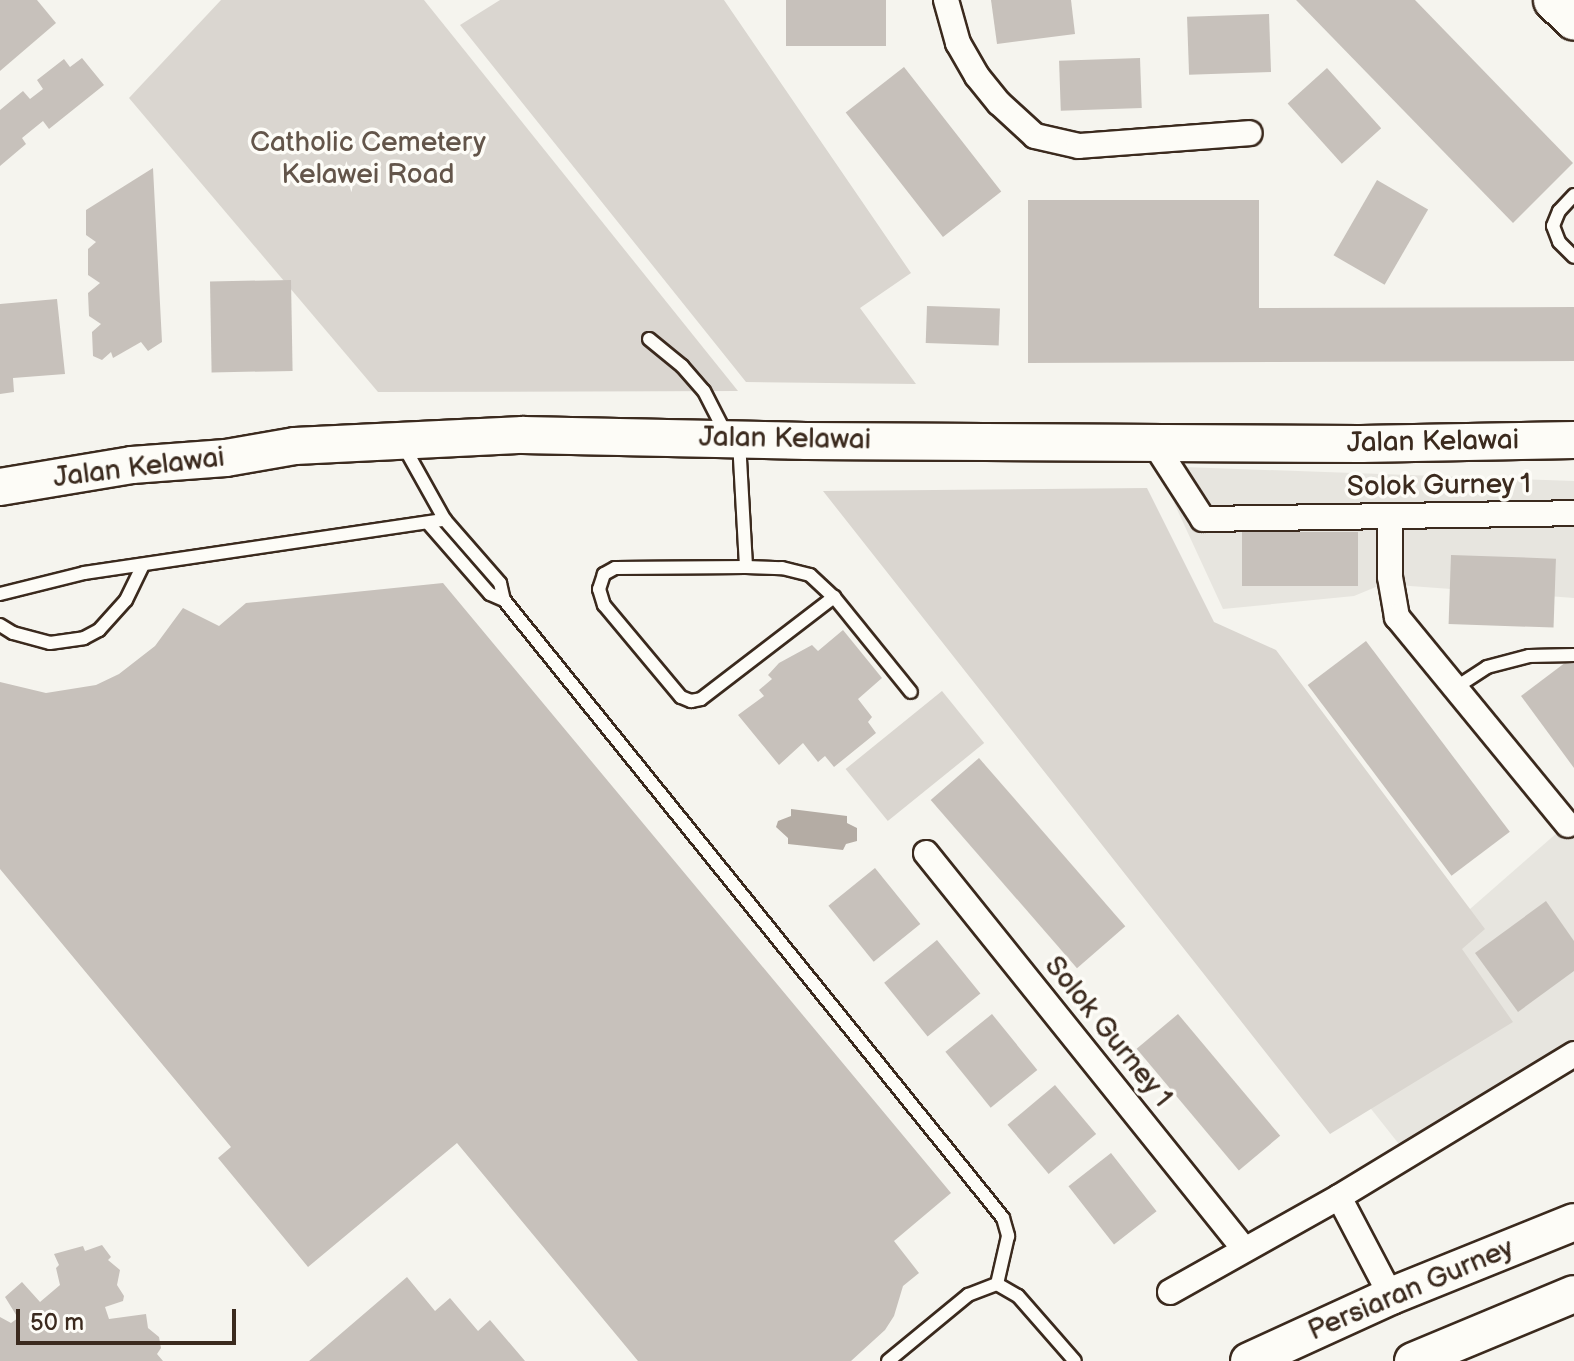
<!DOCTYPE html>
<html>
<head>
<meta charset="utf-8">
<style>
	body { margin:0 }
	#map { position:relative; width:1574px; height:1361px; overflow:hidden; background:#f5f4ee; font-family:"Balsamiq Sans",sans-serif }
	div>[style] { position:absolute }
	.built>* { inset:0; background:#e7e5df }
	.green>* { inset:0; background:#dad6d0; transform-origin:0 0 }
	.water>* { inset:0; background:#b4aca4 }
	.building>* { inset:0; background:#c7c1bb; transform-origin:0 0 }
	.roads { filter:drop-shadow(2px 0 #3b2a1e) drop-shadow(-2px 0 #3b2a1e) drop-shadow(0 2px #3b2a1e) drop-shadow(0 -2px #3b2a1e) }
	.service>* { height:12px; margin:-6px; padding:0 6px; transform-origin:6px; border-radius:6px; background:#fdfcf7 }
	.minor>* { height:24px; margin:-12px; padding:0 12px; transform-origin:12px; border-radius:12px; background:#fdfcf7 }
	.secondary>* { height:36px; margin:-18px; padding:0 18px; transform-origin:18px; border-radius:18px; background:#fdfcf7 }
	.primary>* { height:40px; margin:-20px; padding:0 20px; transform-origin:20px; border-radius:20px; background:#fdfcf7 }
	span { translate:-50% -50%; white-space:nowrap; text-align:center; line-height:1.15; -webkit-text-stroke:7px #fdfcf7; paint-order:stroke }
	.park-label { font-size:28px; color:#63554a }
	.street-label { font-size:28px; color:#3b2a1e }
	.scale { position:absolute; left:16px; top:1309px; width:220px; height:36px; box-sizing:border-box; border:4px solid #3b2a1e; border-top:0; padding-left:10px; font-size:24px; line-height:28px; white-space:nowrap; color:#3b2a1e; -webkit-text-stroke:6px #fdfcf7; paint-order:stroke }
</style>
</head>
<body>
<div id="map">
	<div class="built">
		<i style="clip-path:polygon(1157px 466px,1574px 481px,1574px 598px,1383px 584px,1354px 596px,1223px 609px)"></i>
		<i style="clip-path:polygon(1574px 818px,1574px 1045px,1410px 1158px,1318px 1042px)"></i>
	</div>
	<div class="green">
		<i style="clip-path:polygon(221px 0,424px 0,738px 391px,378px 392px,129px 98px)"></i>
		<i style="clip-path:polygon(500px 0,724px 0,911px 273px,860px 308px,916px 384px,746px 382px,460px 25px)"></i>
		<i style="clip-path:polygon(1147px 488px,1214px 622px,1276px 650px,1485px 929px,1462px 949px,1513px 1022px,1330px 1134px,823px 491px)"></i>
		<i style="left:942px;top:691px;width:67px;height:124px;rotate:51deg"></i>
	</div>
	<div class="water">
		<i style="clip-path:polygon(791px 809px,847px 816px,847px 823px,857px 828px,857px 841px,846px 844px,843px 850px,788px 844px,788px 838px,776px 827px,778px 821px,791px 816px)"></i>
	</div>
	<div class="building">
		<i style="clip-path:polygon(0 0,37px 0,56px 23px,0 71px)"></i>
		<i style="left:786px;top:0;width:100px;height:46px"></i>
		<i style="clip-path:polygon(991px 0,1071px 0,1075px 34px,997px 44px)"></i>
		<i style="clip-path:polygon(1296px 0,1415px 0,1573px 163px,1513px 223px)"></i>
		<i style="left:1269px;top:14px;width:58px;height:82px;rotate:88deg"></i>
		<i style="clip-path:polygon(82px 58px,104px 85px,49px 129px,43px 121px,22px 138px,26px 144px,0 166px,0 110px,23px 91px,30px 99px,43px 89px,37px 80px,64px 59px,70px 67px)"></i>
		<i style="left:1140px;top:58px;width:50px;height:81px;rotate:88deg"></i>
		<i style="left:904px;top:67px;width:158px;height:74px;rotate:52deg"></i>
		<i style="left:1327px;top:68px;width:81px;height:53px;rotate:48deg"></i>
		<i style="clip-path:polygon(153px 168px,162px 342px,148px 351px,141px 342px,113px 358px,111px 352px,102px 360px,93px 356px,92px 332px,101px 324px,89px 316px,88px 293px,100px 283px,88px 275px,88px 249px,96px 242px,86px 235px,86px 210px)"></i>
		<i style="left:1377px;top:180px;width:59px;height:87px;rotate:30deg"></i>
		<i style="clip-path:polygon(1028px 200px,1259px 200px,1259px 308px,1574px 307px,1574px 361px,1028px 363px)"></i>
		<i style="left:291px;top:280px;width:91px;height:81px;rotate:89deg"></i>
		<i style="clip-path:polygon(57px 299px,65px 374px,13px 378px,14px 392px,0 394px,0 304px)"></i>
		<i style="left:927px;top:306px;width:73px;height:37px;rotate:2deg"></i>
		<i style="left:1358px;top:532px;width:54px;height:116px;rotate:90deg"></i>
		<i style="left:1451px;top:555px;width:105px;height:69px;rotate:2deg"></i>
		<i style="clip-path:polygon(443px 583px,951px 1193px,894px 1241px,919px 1273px,903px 1286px,894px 1316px,885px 1330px,851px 1361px,638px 1361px,457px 1143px,308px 1267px,218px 1158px,231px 1147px,0 869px,0 682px,46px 693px,96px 685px,119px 674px,155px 646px,183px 608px,219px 626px,246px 603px)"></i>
		<i style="clip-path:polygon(843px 630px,882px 678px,858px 699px,872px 717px,868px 722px,876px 733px,834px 767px,825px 756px,818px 762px,803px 743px,779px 765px,738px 715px,764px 696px,759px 690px,772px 679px,768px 675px,779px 663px,812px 645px,818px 651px)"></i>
		<i style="left:1366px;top:641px;width:239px;height:73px;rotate:53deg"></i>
		<i style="clip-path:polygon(1574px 656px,1574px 768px,1521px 696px)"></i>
		<i style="left:979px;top:758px;width:223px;height:64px;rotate:49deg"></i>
		<i style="left:875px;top:868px;width:72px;height:60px;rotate:51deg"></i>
		<i style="clip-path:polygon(1546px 901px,1574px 941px,1574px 971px,1518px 1012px,1475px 953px)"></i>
		<i style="left:937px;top:940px;width:69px;height:68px;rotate:51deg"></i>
		<i style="left:992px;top:1014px;width:72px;height:60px;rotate:51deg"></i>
		<i style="left:1178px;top:1014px;width:159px;height:54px;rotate:50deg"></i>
		<i style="left:1055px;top:1085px;width:64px;height:62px;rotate:50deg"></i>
		<i style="left:1111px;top:1153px;width:74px;height:54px;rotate:52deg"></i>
		<i style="clip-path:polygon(102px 1245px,111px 1257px,108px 1260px,120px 1270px,117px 1285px,124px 1296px,123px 1301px,105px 1307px,109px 1319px,146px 1314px,148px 1328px,159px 1337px,161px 1348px,157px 1354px,163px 1361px,0 1361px,0 1317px,11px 1323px,18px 1318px,5px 1297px,22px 1282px,40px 1302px,60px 1285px,56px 1268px,59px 1265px,54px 1254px,83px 1246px,85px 1251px)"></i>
		<i style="clip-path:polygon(407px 1277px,435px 1311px,450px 1298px,478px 1331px,490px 1320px,525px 1361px,309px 1361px)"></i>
	</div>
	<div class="roads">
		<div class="service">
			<i style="left:1574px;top:195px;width:22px;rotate:133deg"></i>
			<i style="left:1559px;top:211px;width:16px;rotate:112deg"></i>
			<i style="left:1553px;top:226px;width:17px;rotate:69deg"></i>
			<i style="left:1559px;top:242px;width:21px;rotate:45deg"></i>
			<i style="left:649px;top:339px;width:43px;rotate:39.3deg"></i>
			<i style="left:682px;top:366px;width:33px;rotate:49deg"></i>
			<i style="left:704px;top:391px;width:48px;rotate:62.9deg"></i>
			<i style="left:739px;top:441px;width:126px;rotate:86.8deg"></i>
			<i style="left:746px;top:567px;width:36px;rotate:2deg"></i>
			<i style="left:782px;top:568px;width:29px;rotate:14deg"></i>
			<i style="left:810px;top:575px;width:33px;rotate:43deg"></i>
			<i style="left:834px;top:597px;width:122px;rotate:51deg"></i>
			<i style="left:403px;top:445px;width:86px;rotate:60.8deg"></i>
			<i style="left:445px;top:520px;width:84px;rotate:48.9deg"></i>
			<i style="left:500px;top:583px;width:17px;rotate:77deg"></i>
			<i style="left:504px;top:600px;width:794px;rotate:51.08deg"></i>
			<i style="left:1003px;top:1218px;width:19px;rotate:74deg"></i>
			<i style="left:1008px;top:1236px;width:49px;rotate:102.9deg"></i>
			<i style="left:428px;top:523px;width:94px;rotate:48.9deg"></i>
			<i style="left:490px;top:594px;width:15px;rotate:23deg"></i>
			<i style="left:746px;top:567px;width:131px;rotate:179.6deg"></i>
			<i style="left:615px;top:568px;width:13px;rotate:151deg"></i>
			<i style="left:604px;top:574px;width:16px;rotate:108deg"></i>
			<i style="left:599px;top:589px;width:17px;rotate:73deg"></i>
			<i style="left:604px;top:605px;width:120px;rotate:50.1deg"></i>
			<i style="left:681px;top:697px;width:11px;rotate:22deg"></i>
			<i style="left:691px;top:701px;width:10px;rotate:-11deg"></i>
			<i style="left:701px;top:699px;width:168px;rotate:-37.5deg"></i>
			<i style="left:0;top:594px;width:87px;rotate:-14deg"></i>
			<i style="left:84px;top:573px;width:365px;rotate:-8.4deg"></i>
			<i style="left:0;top:625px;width:15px;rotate:32deg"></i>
			<i style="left:13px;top:633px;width:38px;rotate:15deg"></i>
			<i style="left:50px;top:643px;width:34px;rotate:-8deg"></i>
			<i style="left:84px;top:638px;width:17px;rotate:-28deg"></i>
			<i style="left:99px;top:630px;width:40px;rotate:-48deg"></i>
			<i style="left:126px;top:600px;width:39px;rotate:-64deg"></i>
			<i style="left:1455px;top:688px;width:38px;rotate:-33deg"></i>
			<i style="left:1487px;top:667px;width:43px;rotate:-14.7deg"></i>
			<i style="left:1529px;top:656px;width:45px;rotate:-1.3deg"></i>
			<i style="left:888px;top:1361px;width:104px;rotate:-39.5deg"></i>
			<i style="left:968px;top:1295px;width:31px;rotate:-21deg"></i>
			<i style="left:997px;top:1284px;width:24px;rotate:30deg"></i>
			<i style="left:1018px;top:1296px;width:86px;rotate:48.8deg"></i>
		</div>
		<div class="minor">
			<i style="left:946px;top:0;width:45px;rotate:74.4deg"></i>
			<i style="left:958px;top:43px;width:38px;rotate:60deg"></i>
			<i style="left:977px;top:76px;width:35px;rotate:51deg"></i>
			<i style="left:999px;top:103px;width:49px;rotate:42.5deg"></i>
			<i style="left:1035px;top:136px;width:45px;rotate:12.8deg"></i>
			<i style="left:1079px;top:146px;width:171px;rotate:-4.3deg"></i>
			<i style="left:1154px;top:443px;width:90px;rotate:57.2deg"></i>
			<i style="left:1203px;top:519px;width:371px;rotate:-0.9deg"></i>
			<i style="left:1390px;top:516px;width:61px;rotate:90deg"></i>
			<i style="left:1390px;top:577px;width:41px;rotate:80.1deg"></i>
			<i style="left:1397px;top:617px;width:269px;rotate:50.6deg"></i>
			<i style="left:926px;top:853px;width:508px;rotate:51.23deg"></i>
			<i style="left:1339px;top:1197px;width:112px;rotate:62.3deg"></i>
			<i style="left:1170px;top:1292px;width:194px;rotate:-29.3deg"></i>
			<i style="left:1339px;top:1197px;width:275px;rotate:-31.3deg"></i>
		</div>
		<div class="secondary">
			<i style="left:0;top:487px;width:134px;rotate:-9.5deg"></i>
			<i style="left:132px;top:465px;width:94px;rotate:-4.3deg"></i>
			<i style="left:226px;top:458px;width:70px;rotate:-9.9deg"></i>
			<i style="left:295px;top:446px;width:228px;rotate:-2.8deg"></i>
			<i style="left:523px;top:435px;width:283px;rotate:1.2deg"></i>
			<i style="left:806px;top:441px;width:555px;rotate:0.31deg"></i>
			<i style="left:1361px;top:444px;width:213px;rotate:-1.1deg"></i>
			<i style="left:1249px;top:1361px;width:156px;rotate:-24.6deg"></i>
			<i style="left:1391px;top:1296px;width:197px;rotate:-22deg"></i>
			<i style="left:1413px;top:1361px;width:174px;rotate:-22.6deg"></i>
		</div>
		<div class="primary">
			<i style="left:1554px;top:0;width:28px;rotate:44deg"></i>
		</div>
	</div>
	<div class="park-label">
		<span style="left:368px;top:159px">Catholic Cemetery<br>Kelawei Road</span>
	</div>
	<div class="street-label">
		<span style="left:785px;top:439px;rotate:1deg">Jalan Kelawai</span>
		<span style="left:1433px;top:442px;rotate:-1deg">Jalan Kelawai</span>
		<span style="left:139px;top:468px;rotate:-7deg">Jalan Kelawai</span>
		<span style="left:1439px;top:486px;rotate:-1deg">Solok Gurney 1</span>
		<span style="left:1108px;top:1032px;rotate:51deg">Solok Gurney 1</span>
		<span style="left:1411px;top:1290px;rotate:-23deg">Persiaran Gurney</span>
	</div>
	<div class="scale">50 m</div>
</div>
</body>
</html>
